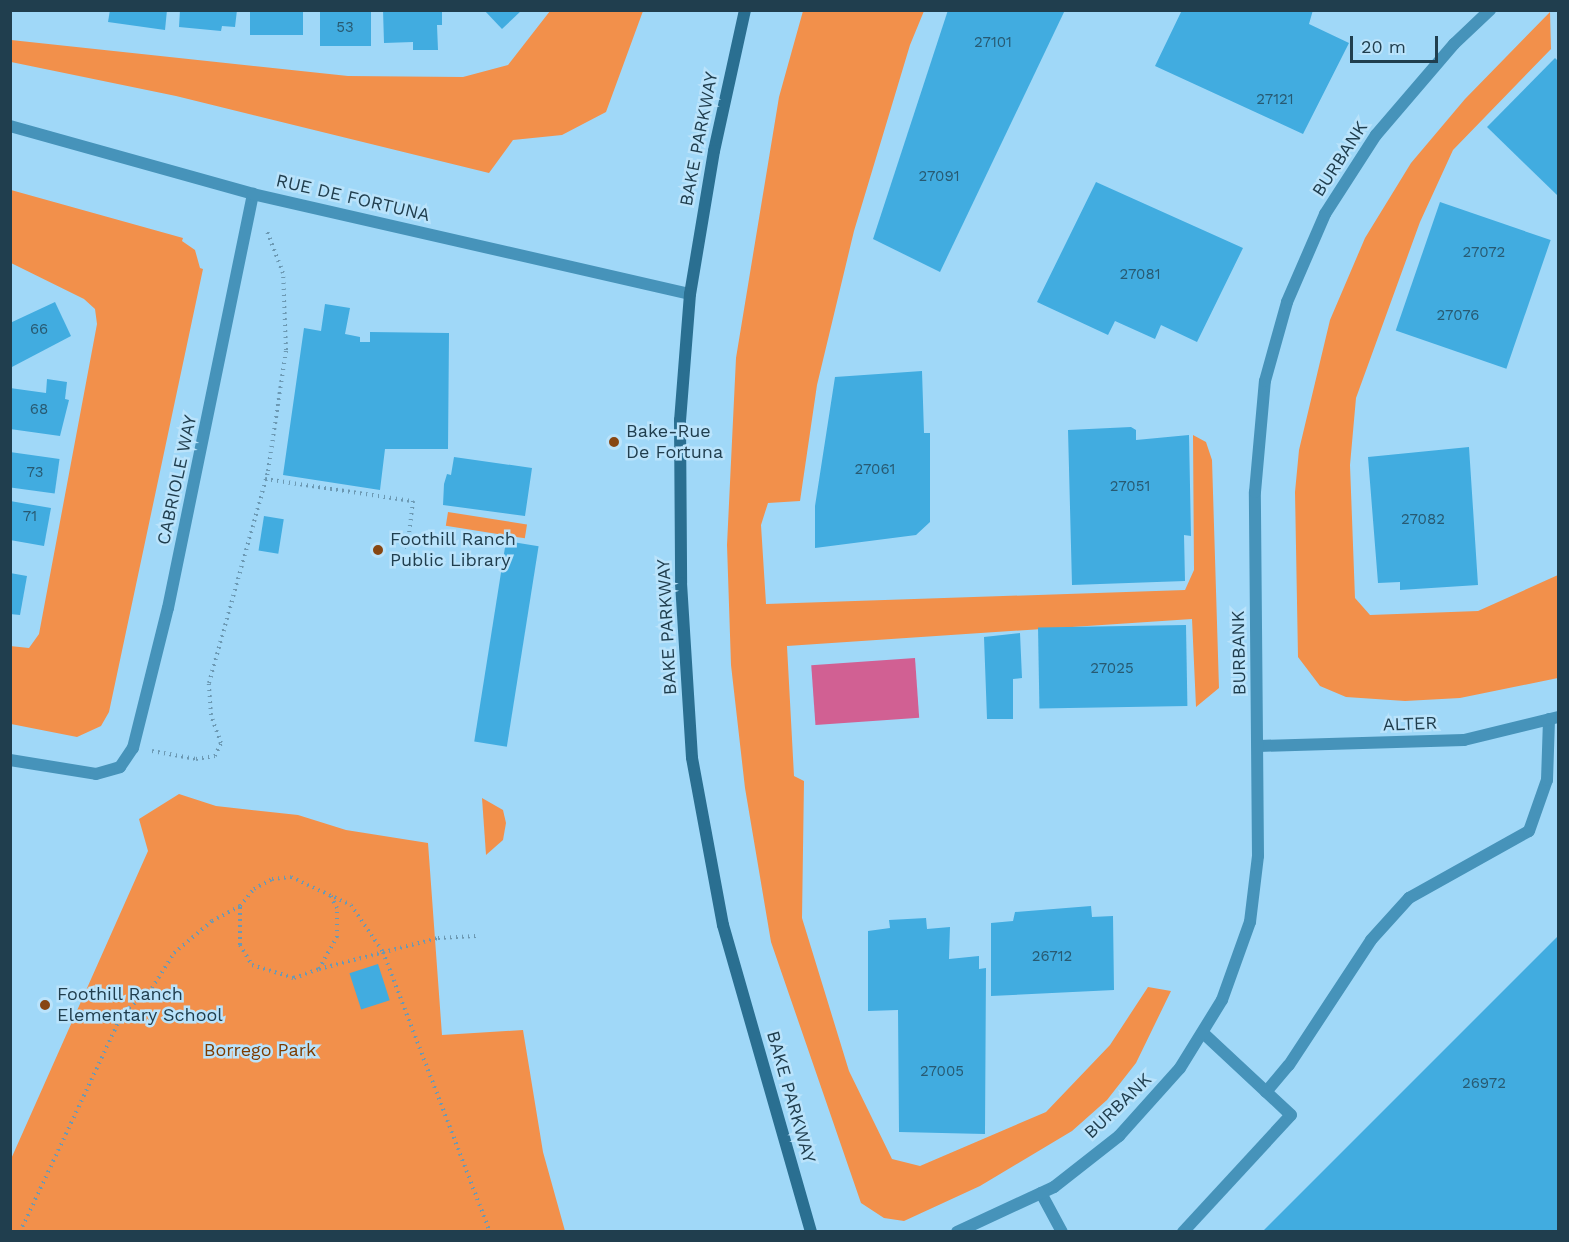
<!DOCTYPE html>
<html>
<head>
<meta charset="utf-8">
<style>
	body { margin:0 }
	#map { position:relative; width:1569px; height:1242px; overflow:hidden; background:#a0d8f8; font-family:"Work Sans",sans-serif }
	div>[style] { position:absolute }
	.green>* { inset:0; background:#f2904b; transform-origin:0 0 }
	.water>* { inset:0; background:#d16093; transform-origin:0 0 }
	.building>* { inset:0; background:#41ace0; transform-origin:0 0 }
	.path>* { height:4px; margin-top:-2px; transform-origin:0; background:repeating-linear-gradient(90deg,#6c99b3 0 1.5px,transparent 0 6px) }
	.service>* { height:12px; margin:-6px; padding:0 6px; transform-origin:6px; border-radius:6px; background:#4693ba }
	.minor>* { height:12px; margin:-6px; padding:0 6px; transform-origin:6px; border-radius:6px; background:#4693ba }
	.tertiary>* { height:12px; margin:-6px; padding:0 6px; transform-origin:6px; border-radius:6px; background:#4693ba }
	.secondary>* { height:12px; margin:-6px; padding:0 6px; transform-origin:6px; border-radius:6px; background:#2a6f91 }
	.dots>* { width:16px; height:16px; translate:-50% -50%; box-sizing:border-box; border:3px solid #bae3fb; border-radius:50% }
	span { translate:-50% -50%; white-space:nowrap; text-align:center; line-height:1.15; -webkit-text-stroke:5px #bae3fb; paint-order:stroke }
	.number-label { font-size:15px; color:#285a72 }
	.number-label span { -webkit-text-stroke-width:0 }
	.street-label { font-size:18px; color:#203e4e }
	.poi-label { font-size:18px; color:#203e4e }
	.left { translate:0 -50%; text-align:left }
	.park-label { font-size:18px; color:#7d3c00 }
	.frame { position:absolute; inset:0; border:12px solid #203e4e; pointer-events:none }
	.scale { position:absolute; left:1350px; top:36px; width:88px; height:27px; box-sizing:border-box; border:3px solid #203e4e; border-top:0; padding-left:8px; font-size:18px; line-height:21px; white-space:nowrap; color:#203e4e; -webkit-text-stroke:4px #bae3fb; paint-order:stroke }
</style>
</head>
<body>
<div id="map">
	<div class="green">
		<i style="clip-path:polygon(550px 11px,643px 11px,606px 112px,562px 135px,513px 140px,489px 173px,176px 96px,11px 62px,11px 40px,348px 76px,463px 77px,508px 65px)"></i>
		<i style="clip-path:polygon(803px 11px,924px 11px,910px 45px,854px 231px,817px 385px,800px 501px,768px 503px,761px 525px,766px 604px,1185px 590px,1194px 570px,1193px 435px,1206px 442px,1212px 460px,1219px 688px,1196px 707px,1192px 619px,787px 646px,794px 776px,804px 781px,802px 918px,849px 1071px,892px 1159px,920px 1166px,1046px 1112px,1110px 1045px,1148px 987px,1171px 991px,1136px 1063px,1107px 1100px,1072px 1131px,980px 1186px,904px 1221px,884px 1218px,861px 1203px,771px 942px,745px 788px,731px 665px,727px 545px,736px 358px,779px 97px)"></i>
		<i style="clip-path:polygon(1550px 12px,1551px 49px,1453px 150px,1420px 222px,1356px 398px,1350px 465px,1355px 598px,1370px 615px,1478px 611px,1558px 575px,1558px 678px,1460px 698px,1405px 701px,1346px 697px,1320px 686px,1298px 657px,1295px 492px,1299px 450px,1330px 320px,1365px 238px,1411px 163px,1465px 99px)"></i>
		<i style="clip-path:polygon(11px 190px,183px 238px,182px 241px,195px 250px,200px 268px,203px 269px,109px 712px,101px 726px,77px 737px,11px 724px,10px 646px,29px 648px,39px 634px,97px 324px,95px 309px,84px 299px,11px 263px)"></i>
		<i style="left:448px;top:512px;width:80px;height:14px;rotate:9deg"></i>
		<i style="clip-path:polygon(179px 794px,216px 806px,298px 815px,346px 830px,428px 843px,442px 1035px,523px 1030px,543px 1152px,565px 1231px,11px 1232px,11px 1159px,148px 851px,139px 819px)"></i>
		<i style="clip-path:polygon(482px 798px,503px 810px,506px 823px,503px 840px,486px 855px)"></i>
	</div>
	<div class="water">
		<i style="left:915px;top:658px;width:60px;height:104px;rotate:86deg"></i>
	</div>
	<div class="building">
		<i style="clip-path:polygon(110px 10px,167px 10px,165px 30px,108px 22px)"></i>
		<i style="clip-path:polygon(180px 10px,237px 10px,235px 27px,222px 26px,221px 31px,179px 27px)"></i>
		<i style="left:250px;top:10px;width:53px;height:25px"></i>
		<i style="left:320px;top:10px;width:51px;height:36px"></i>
		<i style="clip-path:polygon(383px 10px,442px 10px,442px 25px,437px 25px,438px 50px,413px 50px,413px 42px,384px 43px)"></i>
		<i style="clip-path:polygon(484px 10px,522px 10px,502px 29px)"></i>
		<i style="clip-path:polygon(948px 10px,1065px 10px,940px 272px,873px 239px)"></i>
		<i style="clip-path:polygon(1182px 10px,1313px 10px,1309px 24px,1349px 43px,1303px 134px,1155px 66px)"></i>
		<i style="clip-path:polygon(1555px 58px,1558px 61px,1558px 196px,1487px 127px)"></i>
		<i style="clip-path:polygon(1096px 182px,1243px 248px,1197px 342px,1161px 325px,1155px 339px,1115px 321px,1108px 335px,1037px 302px)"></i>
		<i style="left:1440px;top:202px;width:117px;height:136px;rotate:19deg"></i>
		<i style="clip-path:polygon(55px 302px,71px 336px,10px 368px,10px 323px)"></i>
		<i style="clip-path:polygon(325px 304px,350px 308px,345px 334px,360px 337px,360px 342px,370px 342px,370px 332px,449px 333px,448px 449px,385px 449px,380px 490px,283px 475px,304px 328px,321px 331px)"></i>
		<i style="clip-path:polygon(922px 371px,924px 433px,930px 433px,930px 522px,916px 535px,815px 548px,815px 506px,835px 377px)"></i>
		<i style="clip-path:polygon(47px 379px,67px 382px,65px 399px,69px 400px,60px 436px,10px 429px,10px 388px,46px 393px)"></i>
		<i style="clip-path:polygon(1131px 427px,1136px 430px,1136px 440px,1189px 435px,1191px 536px,1184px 535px,1185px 581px,1072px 585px,1068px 430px)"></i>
		<i style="clip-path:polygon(1469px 447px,1478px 585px,1400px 590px,1400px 582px,1378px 583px,1368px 457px)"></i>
		<i style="left:10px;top:452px;width:50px;height:35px;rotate:8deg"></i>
		<i style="clip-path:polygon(454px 457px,532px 468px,525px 516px,443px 505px,444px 484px,447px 474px,451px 475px)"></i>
		<i style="clip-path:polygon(10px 501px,51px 508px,44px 546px,10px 540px)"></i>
		<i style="left:264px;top:516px;width:20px;height:35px;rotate:9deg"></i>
		<i style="left:506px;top:541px;width:33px;height:203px;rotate:9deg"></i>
		<i style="clip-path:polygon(10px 573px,27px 576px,20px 615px,10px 614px)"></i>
		<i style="left:1186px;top:625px;width:81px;height:148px;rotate:89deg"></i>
		<i style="clip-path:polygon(1020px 633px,1022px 678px,1013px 679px,1013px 719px,987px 719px,984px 637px)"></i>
		<i style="clip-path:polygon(1091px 906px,1092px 917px,1113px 916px,1114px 990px,991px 996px,991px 923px,1013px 921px,1015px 912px)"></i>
		<i style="clip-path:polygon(926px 918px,927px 929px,950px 927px,949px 959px,979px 956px,979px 969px,986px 968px,985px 1134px,899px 1132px,898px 1010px,868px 1011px,868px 931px,890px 928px,889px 920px)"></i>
		<i style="clip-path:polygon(1558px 936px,1558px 1232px,1262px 1232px)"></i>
		<i style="left:378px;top:964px;width:38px;height:30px;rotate:72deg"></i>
	</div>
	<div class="path">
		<i style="left:265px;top:479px;width:150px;rotate:8.5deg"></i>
		<i style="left:413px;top:501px;width:48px;rotate:97.1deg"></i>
		<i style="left:152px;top:751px;width:45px;rotate:10.3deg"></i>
		<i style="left:196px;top:759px;width:19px;rotate:-9deg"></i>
		<i style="left:215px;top:756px;width:14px;rotate:-65deg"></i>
		<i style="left:221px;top:743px;width:30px;rotate:-110deg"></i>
		<i style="left:211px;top:715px;width:32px;rotate:-94deg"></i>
		<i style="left:209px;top:683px;width:220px;rotate:-74.4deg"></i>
		<i style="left:268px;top:471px;width:122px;rotate:-81.5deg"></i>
		<i style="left:286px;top:350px;width:77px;rotate:-92.2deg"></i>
		<i style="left:283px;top:273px;width:45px;rotate:-110.9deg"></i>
		<i style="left:240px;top:907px;width:38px;rotate:90deg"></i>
		<i style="left:240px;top:945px;width:23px;rotate:59deg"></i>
		<i style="left:252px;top:965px;width:44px;rotate:17.2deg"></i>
		<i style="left:294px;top:978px;width:27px;rotate:-20deg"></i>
		<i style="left:319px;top:969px;width:37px;rotate:-61deg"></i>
		<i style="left:337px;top:937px;width:29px;rotate:-90deg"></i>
		<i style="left:337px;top:908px;width:16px;rotate:-117deg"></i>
		<i style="left:319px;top:969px;width:123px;rotate:-14.6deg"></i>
		<i style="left:438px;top:938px;width:38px;rotate:-3deg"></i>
		<i style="left:20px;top:1232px;width:231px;rotate:-64.9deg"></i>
		<i style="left:118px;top:1023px;width:19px;rotate:-54deg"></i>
		<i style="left:129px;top:1008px;width:30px;rotate:-41deg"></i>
		<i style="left:152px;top:988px;width:41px;rotate:-57.8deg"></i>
		<i style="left:174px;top:953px;width:50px;rotate:-40.1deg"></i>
		<i style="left:212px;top:921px;width:32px;rotate:-28deg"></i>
		<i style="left:240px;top:906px;width:22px;rotate:-51deg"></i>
		<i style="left:254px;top:889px;width:21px;rotate:-29deg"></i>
		<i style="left:272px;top:879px;width:19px;rotate:-6deg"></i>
		<i style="left:291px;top:877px;width:66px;rotate:25deg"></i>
		<i style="left:351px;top:905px;width:57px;rotate:55.8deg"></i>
		<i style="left:383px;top:952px;width:300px;rotate:69.1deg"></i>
	</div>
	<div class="service">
		<i style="left:1266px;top:1092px;width:35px;rotate:-50deg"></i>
		<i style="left:1289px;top:1065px;width:149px;rotate:-56.7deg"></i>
		<i style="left:1371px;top:940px;width:57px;rotate:-47.9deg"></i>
		<i style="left:1409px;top:898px;width:137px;rotate:-29.2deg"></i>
		<i style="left:1529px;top:831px;width:54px;rotate:-70.6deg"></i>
		<i style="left:1547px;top:780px;width:61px;rotate:-88.1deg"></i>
		<i style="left:1041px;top:1193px;width:44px;rotate:61.7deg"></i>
		<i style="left:1183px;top:1232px;width:159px;rotate:-47.3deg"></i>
		<i style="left:1291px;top:1115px;width:120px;rotate:-137deg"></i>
	</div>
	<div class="minor">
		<i style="left:1259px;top:746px;width:205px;rotate:-1.7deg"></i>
		<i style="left:1464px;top:740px;width:97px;rotate:-13.7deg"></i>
		<i style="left:10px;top:760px;width:87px;rotate:9.2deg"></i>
		<i style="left:96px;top:774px;width:25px;rotate:-16deg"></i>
		<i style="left:120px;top:767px;width:23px;rotate:-56deg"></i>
		<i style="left:133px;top:748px;width:144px;rotate:-76deg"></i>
		<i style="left:168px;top:608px;width:423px;rotate:-78.4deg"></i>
	</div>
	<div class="tertiary">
		<i style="left:10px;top:126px;width:252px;rotate:15.6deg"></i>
		<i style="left:253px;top:194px;width:448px;rotate:12.9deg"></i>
		<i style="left:957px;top:1232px;width:107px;rotate:-24.9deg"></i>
		<i style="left:1054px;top:1187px;width:83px;rotate:-38.1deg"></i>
		<i style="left:1119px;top:1136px;width:91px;rotate:-48.1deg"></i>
		<i style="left:1180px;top:1068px;width:80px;rotate:-58.3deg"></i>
		<i style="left:1222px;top:1000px;width:83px;rotate:-70.3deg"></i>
		<i style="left:1250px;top:922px;width:66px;rotate:-83.1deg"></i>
		<i style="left:1258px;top:856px;width:364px;rotate:-90.5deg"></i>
		<i style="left:1255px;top:492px;width:111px;rotate:-84.9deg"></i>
		<i style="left:1265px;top:381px;width:82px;rotate:-74.4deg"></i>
		<i style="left:1287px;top:302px;width:96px;rotate:-66.6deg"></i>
		<i style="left:1325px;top:214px;width:94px;rotate:-57.2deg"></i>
		<i style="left:1376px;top:135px;width:120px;rotate:-49.4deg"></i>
		<i style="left:1454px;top:44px;width:50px;rotate:-43.4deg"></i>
	</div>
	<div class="secondary">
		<i style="left:745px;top:10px;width:144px;rotate:102.4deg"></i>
		<i style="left:714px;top:151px;width:145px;rotate:99.5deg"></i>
		<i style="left:690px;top:294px;width:126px;rotate:94.5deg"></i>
		<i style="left:680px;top:420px;width:163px;rotate:89.6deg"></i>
		<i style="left:681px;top:583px;width:175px;rotate:86.4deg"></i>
		<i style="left:692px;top:758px;width:170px;rotate:79.5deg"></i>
		<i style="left:723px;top:925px;width:319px;rotate:74deg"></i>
	</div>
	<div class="dots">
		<i style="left:614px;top:442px;background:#874612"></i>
		<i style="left:378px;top:550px;background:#874612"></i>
		<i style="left:45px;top:1005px;background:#874612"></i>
	</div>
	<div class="number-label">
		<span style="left:345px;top:28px">53</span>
		<span style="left:993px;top:43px">27101</span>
		<span style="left:1275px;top:100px">27121</span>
		<span style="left:939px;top:177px">27091</span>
		<span style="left:1484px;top:253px">27072</span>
		<span style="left:1140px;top:275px">27081</span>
		<span style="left:1458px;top:316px">27076</span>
		<span style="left:39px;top:330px">66</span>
		<span style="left:39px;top:410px">68</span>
		<span style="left:875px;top:470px">27061</span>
		<span style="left:35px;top:473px">73</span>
		<span style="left:1130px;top:487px">27051</span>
		<span style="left:30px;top:517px">71</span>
		<span style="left:1423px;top:520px">27082</span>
		<span style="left:1112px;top:669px">27025</span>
		<span style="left:1052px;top:957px">26712</span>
		<span style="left:942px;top:1072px">27005</span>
		<span style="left:1484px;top:1084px">26972</span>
	</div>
	<div class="street-label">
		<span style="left:699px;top:139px;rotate:-79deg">BAKE PARKWAY</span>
		<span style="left:1340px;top:159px;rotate:-57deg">BURBANK</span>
		<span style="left:353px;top:198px;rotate:13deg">RUE DE FORTUNA</span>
		<span style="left:177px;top:480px;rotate:-78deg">CABRIOLE WAY</span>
		<span style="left:667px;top:627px;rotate:-93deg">BAKE PARKWAY</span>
		<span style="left:1239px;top:653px;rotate:-91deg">BURBANK</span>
		<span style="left:1410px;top:724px;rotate:-2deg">ALTER</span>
		<span style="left:791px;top:1097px;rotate:74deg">BAKE PARKWAY</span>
		<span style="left:1118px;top:1106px;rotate:-44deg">BURBANK</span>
	</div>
	<div class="poi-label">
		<span class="left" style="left:626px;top:442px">Bake-Rue<br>De Fortuna</span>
		<span class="left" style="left:390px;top:550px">Foothill Ranch<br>Public Library</span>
		<span class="left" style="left:57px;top:1005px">Foothill Ranch<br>Elementary School</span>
	</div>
	<div class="park-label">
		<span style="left:260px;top:1050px">Borrego Park</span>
	</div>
	<div class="frame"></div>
	<div class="scale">20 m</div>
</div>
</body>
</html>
